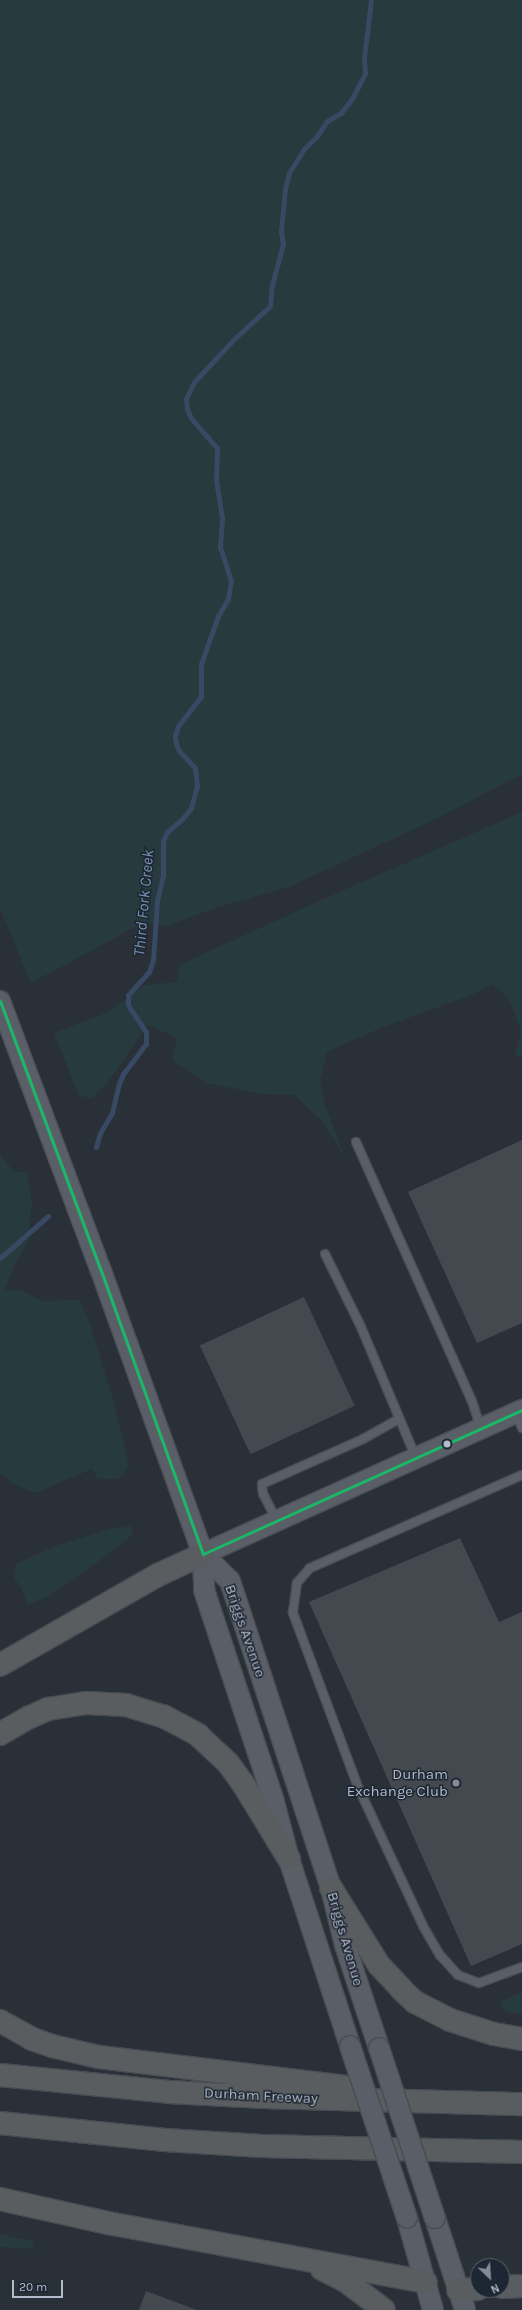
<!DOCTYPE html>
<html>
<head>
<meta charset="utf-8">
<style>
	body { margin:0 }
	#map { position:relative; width:522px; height:2310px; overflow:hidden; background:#2a3038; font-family:Karla,sans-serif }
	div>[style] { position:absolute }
	.green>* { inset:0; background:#273a3e }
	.stream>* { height:5px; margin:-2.5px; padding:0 2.5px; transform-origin:2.5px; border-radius:2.5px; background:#384963 }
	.building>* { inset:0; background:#444950; transform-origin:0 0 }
	.roads { filter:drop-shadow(1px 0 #484c53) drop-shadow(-1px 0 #484c53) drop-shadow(0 1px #484c53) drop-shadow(0 -1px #484c53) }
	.service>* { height:8px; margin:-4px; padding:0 4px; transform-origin:4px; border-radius:4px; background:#5a5e66 }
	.tertiary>* { height:20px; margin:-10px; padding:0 10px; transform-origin:10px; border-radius:10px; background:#5a5e66 }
	.motorway>* { height:22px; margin:-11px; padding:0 11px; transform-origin:11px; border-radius:11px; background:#5a5d60 }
	.bridges { filter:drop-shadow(1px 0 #484c53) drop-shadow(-1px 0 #484c53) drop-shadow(0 1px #484c53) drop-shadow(0 -1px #484c53) }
	.tertiary-bridge>* { height:20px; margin:-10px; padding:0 10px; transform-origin:10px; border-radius:10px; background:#5a5e66 }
	.bus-1>* { height:3px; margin:-1.5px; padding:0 1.5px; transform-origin:1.5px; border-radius:1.5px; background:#1ab867 }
	.dots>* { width:11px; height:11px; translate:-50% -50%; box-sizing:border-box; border:2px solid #1d2633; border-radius:50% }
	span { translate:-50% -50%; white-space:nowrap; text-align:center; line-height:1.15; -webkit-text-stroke:3px #1d2633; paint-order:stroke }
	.street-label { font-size:15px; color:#b4bcc9 }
	.poi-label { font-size:15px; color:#b4bcc9 }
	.right { translate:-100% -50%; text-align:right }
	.water-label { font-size:16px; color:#7c92b1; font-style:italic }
	.north { position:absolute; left:470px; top:2258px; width:40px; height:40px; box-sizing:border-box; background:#1d2633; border:1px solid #59626f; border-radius:50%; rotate:155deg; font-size:11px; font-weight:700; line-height:16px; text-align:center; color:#b4bcc9 }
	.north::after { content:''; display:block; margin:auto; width:14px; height:18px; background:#848b96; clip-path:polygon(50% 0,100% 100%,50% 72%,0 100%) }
	.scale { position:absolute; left:12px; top:2280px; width:51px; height:18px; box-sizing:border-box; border:2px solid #b4bcc9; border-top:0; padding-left:5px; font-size:12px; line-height:14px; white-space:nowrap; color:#b4bcc9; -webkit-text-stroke:3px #1d2633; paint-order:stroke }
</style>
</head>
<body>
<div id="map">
	<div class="green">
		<i style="clip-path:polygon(0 0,522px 0,522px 774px,432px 821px,289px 887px,216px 908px,166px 926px,143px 923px,31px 983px,0 909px)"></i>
		<i style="clip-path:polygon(522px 812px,522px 1056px,515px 1056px,521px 1031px,509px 999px,493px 984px,469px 996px,383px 1027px,327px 1052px,320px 1081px,326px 1107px,345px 1157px,322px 1121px,295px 1095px,261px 1094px,207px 1083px,172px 1061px,177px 1038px,148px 1025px,106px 1085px,92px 1098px,79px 1096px,54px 1033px,108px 1012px,145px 985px,177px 982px,179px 965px,319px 901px)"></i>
		<i style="clip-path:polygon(0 1154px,13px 1171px,27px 1172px,32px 1202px,28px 1242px,15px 1263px,5px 1290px,21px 1290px,42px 1301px,80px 1300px,90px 1324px,114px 1403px,129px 1466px,118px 1479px,98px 1479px,92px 1469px,35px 1493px,15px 1485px,0 1474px)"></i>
		<i style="clip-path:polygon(131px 1526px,133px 1534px,106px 1556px,47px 1597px,28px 1605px,22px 1589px,14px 1578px,16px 1564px,55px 1546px,110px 1529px)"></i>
		<i style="clip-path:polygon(522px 1992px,522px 2014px,507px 2012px,499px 2002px)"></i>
		<i style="clip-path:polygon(0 2234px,32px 2241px,34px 2249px,0 2247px)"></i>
	</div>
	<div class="stream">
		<i style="left:96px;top:1147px;width:15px;rotate:-74deg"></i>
		<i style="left:100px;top:1133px;width:23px;rotate:-59deg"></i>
		<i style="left:112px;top:1113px;width:28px;rotate:-77deg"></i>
		<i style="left:118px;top:1086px;width:13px;rotate:-67deg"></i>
		<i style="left:123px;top:1074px;width:38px;rotate:-53deg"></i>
		<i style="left:146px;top:1044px;width:12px;rotate:-90deg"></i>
		<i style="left:146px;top:1032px;width:27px;rotate:-124deg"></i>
		<i style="left:131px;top:1010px;width:7px;rotate:-117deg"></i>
		<i style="left:128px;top:1004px;width:9px;rotate:-90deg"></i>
		<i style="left:128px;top:995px;width:31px;rotate:-48deg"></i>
		<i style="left:149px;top:972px;width:13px;rotate:-72deg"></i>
		<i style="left:153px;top:960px;width:59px;rotate:-86.1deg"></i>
		<i style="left:157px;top:901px;width:26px;rotate:-77deg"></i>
		<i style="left:163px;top:876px;width:35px;rotate:-90deg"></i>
		<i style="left:163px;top:841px;width:10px;rotate:-66deg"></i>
		<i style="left:167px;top:832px;width:21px;rotate:-41deg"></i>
		<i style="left:183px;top:818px;width:13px;rotate:-51deg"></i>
		<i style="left:191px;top:808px;width:23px;rotate:-75deg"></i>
		<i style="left:197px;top:786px;width:18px;rotate:-96deg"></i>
		<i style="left:195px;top:768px;width:22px;rotate:-133deg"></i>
		<i style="left:180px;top:752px;width:9px;rotate:-117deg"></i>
		<i style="left:176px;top:744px;width:8px;rotate:-97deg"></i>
		<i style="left:175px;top:736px;width:10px;rotate:-73deg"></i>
		<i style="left:178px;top:726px;width:37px;rotate:-52deg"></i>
		<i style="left:201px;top:697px;width:33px;rotate:-90deg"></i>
		<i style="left:201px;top:664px;width:51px;rotate:-70.5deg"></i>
		<i style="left:218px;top:616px;width:20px;rotate:-60deg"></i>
		<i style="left:228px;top:599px;width:18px;rotate:-81deg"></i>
		<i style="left:231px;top:581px;width:36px;rotate:-108deg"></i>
		<i style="left:220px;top:547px;width:29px;rotate:-86deg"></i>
		<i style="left:222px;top:518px;width:38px;rotate:-99deg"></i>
		<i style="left:216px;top:480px;width:32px;rotate:-88deg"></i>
		<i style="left:217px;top:448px;width:40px;rotate:-131deg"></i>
		<i style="left:191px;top:418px;width:10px;rotate:-114deg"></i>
		<i style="left:187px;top:409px;width:10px;rotate:-96deg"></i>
		<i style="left:186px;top:399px;width:19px;rotate:-65deg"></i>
		<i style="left:194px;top:382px;width:60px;rotate:-47deg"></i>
		<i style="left:235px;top:338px;width:47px;rotate:-42.4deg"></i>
		<i style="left:270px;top:306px;width:21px;rotate:-85deg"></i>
		<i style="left:272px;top:285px;width:42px;rotate:-75deg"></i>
		<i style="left:283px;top:244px;width:13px;rotate:-99deg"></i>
		<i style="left:281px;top:231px;width:42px;rotate:-84.6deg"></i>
		<i style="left:285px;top:189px;width:16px;rotate:-76deg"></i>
		<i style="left:289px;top:173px;width:28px;rotate:-58deg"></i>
		<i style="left:304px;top:149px;width:18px;rotate:-45deg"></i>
		<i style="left:317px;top:136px;width:18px;rotate:-56deg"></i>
		<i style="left:327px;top:121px;width:16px;rotate:-30deg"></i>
		<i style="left:341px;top:113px;width:20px;rotate:-53deg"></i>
		<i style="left:353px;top:97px;width:27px;rotate:-63deg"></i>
		<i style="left:365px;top:73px;width:15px;rotate:-94deg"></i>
		<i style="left:364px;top:58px;width:58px;rotate:-83.1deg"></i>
		<i style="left:0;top:1258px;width:64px;rotate:-41.2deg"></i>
	</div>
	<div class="building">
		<i style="clip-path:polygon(522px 1140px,522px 1323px,477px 1343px,408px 1192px)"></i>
		<i style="left:304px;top:1297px;width:120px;height:115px;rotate:65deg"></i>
		<i style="clip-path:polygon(460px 1538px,499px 1622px,522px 1612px,522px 1944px,471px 1966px,309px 1602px)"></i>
		<i style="clip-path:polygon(146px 2291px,197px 2310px,139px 2310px)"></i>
	</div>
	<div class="roads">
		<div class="service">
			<i style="left:356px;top:1142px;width:284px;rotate:65.9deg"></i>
			<i style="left:472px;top:1401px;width:28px;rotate:72deg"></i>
			<i style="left:325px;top:1254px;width:81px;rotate:63.7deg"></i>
			<i style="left:361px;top:1327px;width:142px;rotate:67.2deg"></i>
			<i style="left:516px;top:1413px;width:16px;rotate:68deg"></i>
			<i style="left:522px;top:1475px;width:232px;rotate:156.3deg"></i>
			<i style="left:310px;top:1568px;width:20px;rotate:131deg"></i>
			<i style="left:297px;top:1583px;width:30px;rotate:98deg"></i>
			<i style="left:293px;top:1613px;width:186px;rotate:69.5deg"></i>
			<i style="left:358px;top:1787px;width:153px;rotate:64.9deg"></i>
			<i style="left:423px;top:1926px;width:34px;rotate:60deg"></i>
			<i style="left:440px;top:1955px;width:27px;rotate:48deg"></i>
			<i style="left:458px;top:1975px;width:22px;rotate:21deg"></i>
			<i style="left:479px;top:1983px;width:46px;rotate:-20.4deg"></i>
			<i style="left:277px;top:1521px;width:30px;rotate:-117deg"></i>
			<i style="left:263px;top:1494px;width:10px;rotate:-96deg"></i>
			<i style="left:262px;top:1484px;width:111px;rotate:-24deg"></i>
			<i style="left:363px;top:1439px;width:41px;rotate:-29.1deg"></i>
		</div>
		<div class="tertiary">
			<i style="left:0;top:1001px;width:285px;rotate:69.5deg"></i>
			<i style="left:100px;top:1268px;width:304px;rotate:70.2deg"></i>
			<i style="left:203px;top:1554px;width:36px;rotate:88deg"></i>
			<i style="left:204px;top:1590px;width:223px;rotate:71.7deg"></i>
			<i style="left:274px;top:1802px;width:59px;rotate:75.3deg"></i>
			<i style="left:289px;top:1859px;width:197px;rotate:71.9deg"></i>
			<i style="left:203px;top:1554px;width:38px;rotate:45deg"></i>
			<i style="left:230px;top:1581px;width:323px;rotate:71.8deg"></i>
			<i style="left:331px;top:1888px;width:59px;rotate:76.2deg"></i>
			<i style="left:345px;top:1945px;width:108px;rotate:71.7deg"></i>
			<i style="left:203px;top:1554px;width:350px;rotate:-24.3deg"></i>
			<i style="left:407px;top:2218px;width:96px;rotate:74.2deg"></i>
			<i style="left:435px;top:2218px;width:97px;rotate:71.9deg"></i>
		</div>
		<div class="motorway">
			<i style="left:0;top:1665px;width:182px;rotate:-29.7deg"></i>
			<i style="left:158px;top:1575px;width:50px;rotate:-25deg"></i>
			<i style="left:0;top:1734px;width:34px;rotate:-30deg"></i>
			<i style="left:30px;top:1717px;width:20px;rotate:-24deg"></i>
			<i style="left:48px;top:1709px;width:39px;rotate:-9deg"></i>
			<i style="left:87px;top:1703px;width:39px;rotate:3deg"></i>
			<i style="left:126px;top:1705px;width:39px;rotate:17deg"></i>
			<i style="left:163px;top:1716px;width:40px;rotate:28deg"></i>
			<i style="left:198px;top:1735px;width:41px;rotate:43deg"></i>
			<i style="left:228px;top:1763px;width:24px;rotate:54deg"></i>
			<i style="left:242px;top:1782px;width:90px;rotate:58.6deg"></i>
			<i style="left:331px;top:1888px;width:91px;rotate:58.1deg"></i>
			<i style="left:379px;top:1965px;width:34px;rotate:47deg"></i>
			<i style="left:402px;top:1990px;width:18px;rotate:43deg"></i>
			<i style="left:415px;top:2002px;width:39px;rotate:27deg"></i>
			<i style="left:450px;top:2020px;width:46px;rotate:17.7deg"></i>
			<i style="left:494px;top:2034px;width:28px;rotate:10deg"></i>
			<i style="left:0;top:2021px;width:37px;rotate:29deg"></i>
			<i style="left:32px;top:2039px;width:21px;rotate:19deg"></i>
			<i style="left:52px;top:2046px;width:48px;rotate:13.2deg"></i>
			<i style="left:99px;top:2057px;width:249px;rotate:6.9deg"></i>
			<i style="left:0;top:2075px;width:170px;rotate:5.7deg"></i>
			<i style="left:169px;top:2092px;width:96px;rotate:3deg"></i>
			<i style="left:265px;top:2097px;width:257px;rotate:1.6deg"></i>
			<i style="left:0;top:2123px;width:166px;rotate:5.9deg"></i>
			<i style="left:165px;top:2140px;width:97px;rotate:3.5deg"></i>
			<i style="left:262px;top:2146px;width:260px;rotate:1.3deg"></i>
			<i style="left:0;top:2199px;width:111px;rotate:12.5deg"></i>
			<i style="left:108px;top:2223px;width:323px;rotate:10.5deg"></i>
			<i style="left:322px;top:2269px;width:28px;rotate:27deg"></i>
			<i style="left:347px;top:2282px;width:46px;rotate:37.1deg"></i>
			<i style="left:502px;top:2287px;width:20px;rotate:-3deg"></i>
			<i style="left:458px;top:2290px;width:20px;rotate:-3deg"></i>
		</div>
	</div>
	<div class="bridges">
		<div class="tertiary-bridge">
			<i style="left:350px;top:2046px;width:181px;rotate:71.7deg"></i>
			<i style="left:379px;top:2048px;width:179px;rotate:71.8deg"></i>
		</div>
	</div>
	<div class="bus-1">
		<i style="left:0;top:1001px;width:285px;rotate:69.5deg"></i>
		<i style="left:100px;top:1268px;width:304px;rotate:70.2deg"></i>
		<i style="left:203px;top:1554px;width:350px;rotate:-24.3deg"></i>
	</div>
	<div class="dots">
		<i style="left:447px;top:1444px;background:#b4bcc9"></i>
		<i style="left:456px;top:1783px;background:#848b96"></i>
	</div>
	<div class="street-label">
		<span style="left:245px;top:1631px;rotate:71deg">Briggs Avenue</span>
		<span style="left:345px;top:1939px;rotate:74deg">Briggs Avenue</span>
		<span style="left:261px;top:2096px;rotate:3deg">Durham Freeway</span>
	</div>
	<div class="poi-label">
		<span class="right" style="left:448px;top:1783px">Durham<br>Exchange Club</span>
	</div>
	<div class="water-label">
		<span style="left:144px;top:903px;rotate:-85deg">Third Fork Creek</span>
	</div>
	<div class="north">N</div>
	<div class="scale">20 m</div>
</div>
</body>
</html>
